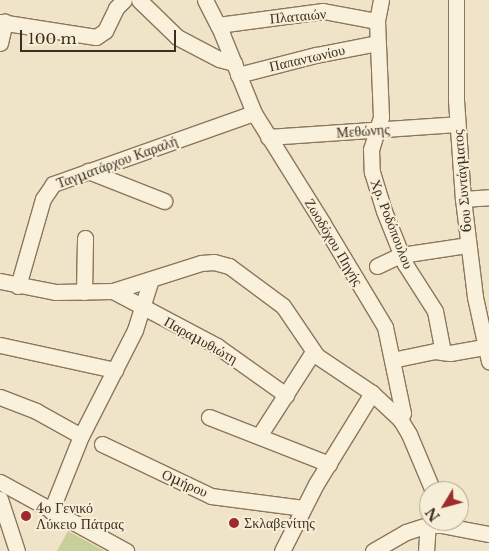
<!DOCTYPE html>
<html>
<head>
<meta charset="utf-8">
<style>
	body { margin:0 }
	#map { position:relative; width:489px; height:551px; overflow:hidden; background:#f0e4c8; font-family:"Libre Baskerville",serif }
	div>[style] { position:absolute }
	.green>* { inset:0; background:#c9cf9b }
	.roads { filter:drop-shadow(1px 0 #8d765c) drop-shadow(-1px 0 #8d765c) drop-shadow(0 1px #8d765c) drop-shadow(0 -1px #8d765c) }
	.minor>* { height:15px; margin:-7.5px; padding:0 7.5px; transform-origin:7.5px; border-radius:7.5px; background:#faf1dc }
	.dots>* { width:14px; height:14px; translate:-50% -50%; box-sizing:border-box; border:2px solid #f7eed8; border-radius:50% }
	span { translate:-50% -50%; white-space:nowrap; text-align:center; line-height:1.15; -webkit-text-stroke:4px #f7eed8; paint-order:stroke }
	.street-label { font-size:14px; color:#3d2e20 }
	.poi-label { font-size:14px; color:#3d2e20 }
	.left { translate:0 -50%; text-align:left }
	.north { position:absolute; left:419px; top:481px; width:50px; height:50px; box-sizing:border-box; background:#f7eed8; border:1px solid #ada18e; border-radius:50%; rotate:233deg; font-size:14px; font-weight:700; line-height:20px; text-align:center; color:#3d2e20 }
	.north::after { content:''; display:block; margin:auto; width:18px; height:22px; background:#9e2a2b; clip-path:polygon(50% 0,100% 100%,50% 72%,0 100%) }
	.scale { position:absolute; left:20px; top:30px; width:156px; height:22px; box-sizing:border-box; border:2px solid #3d2e20; border-top:0; padding-left:6px; font-size:15px; line-height:18px; white-space:nowrap; color:#3d2e20; -webkit-text-stroke:4px #f7eed8; paint-order:stroke }
</style>
</head>
<body>
<div id="map">
	<div class="green">
		<i style="clip-path:polygon(68px 531px,105px 551px,57px 551px)"></i>
	</div>
	<div class="roads">
		<div class="minor">
			<i style="left:139px;top:0;width:53px;rotate:44.2deg"></i>
			<i style="left:177px;top:37px;width:47px;rotate:27.6deg"></i>
			<i style="left:219px;top:59px;width:16px;rotate:15deg"></i>
			<i style="left:205px;top:0;width:38px;rotate:63deg"></i>
			<i style="left:222px;top:34px;width:85px;rotate:67.9deg"></i>
			<i style="left:254px;top:113px;width:128px;rotate:58deg"></i>
			<i style="left:322px;top:222px;width:122px;rotate:59deg"></i>
			<i style="left:385px;top:327px;width:88px;rotate:78.2deg"></i>
			<i style="left:403px;top:413px;width:7px;rotate:117deg"></i>
			<i style="left:381px;top:0;width:21px;rotate:101deg"></i>
			<i style="left:377px;top:21px;width:96px;rotate:87.6deg"></i>
			<i style="left:381px;top:117px;width:34px;rotate:107deg"></i>
			<i style="left:371px;top:149px;width:23px;rotate:88deg"></i>
			<i style="left:372px;top:172px;width:41px;rotate:72.9deg"></i>
			<i style="left:384px;top:211px;width:57px;rotate:68.4deg"></i>
			<i style="left:405px;top:264px;width:56px;rotate:57.4deg"></i>
			<i style="left:435px;top:311px;width:42px;rotate:79deg"></i>
			<i style="left:456px;top:0;width:100px;rotate:90deg"></i>
			<i style="left:456px;top:100px;width:99px;rotate:86deg"></i>
			<i style="left:463px;top:199px;width:99px;rotate:83deg"></i>
			<i style="left:475px;top:297px;width:66px;rotate:77.7deg"></i>
			<i style="left:0;top:22px;width:97px;rotate:8.9deg"></i>
			<i style="left:96px;top:37px;width:11px;rotate:-34deg"></i>
			<i style="left:105px;top:31px;width:25px;rotate:-64deg"></i>
			<i style="left:116px;top:8px;width:11px;rotate:-45deg"></i>
			<i style="left:218px;top:25px;width:106px;rotate:-7.6deg"></i>
			<i style="left:323px;top:11px;width:55px;rotate:10.5deg"></i>
			<i style="left:0;top:43px;width:22px;rotate:-77deg"></i>
			<i style="left:238px;top:75px;width:81px;rotate:-14.4deg"></i>
			<i style="left:316px;top:55px;width:62px;rotate:-11.1deg"></i>
			<i style="left:268px;top:137px;width:189px;rotate:-3.9deg"></i>
			<i style="left:88px;top:171px;width:82px;rotate:21.5deg"></i>
			<i style="left:463px;top:199px;width:26px;rotate:-4deg"></i>
			<i style="left:377px;top:266px;width:26px;rotate:-25deg"></i>
			<i style="left:401px;top:255px;width:68px;rotate:-8.5deg"></i>
			<i style="left:0;top:281px;width:56px;rotate:11.3deg"></i>
			<i style="left:55px;top:292px;width:58px;rotate:-1deg"></i>
			<i style="left:113px;top:291px;width:92px;rotate:-17.7deg"></i>
			<i style="left:201px;top:263px;width:13px;rotate:-4deg"></i>
			<i style="left:214px;top:262px;width:16px;rotate:15deg"></i>
			<i style="left:229px;top:266px;width:67px;rotate:36.5deg"></i>
			<i style="left:283px;top:306px;width:60px;rotate:55.8deg"></i>
			<i style="left:317px;top:356px;width:66px;rotate:33.9deg"></i>
			<i style="left:372px;top:393px;width:38px;rotate:43deg"></i>
			<i style="left:400px;top:419px;width:17px;rotate:59deg"></i>
			<i style="left:409px;top:434px;width:62px;rotate:67.2deg"></i>
			<i style="left:18px;top:286px;width:91px;rotate:-74deg"></i>
			<i style="left:43px;top:199px;width:18px;rotate:-56deg"></i>
			<i style="left:53px;top:184px;width:213px;rotate:-19.5deg"></i>
			<i style="left:113px;top:291px;width:118px;rotate:27.9deg"></i>
			<i style="left:217px;top:346px;width:85px;rotate:35.4deg"></i>
			<i style="left:84px;top:292px;width:54px;rotate:-88.9deg"></i>
			<i style="left:0;top:345px;width:118px;rotate:12.3deg"></i>
			<i style="left:392px;top:360px;width:44px;rotate:-11.8deg"></i>
			<i style="left:435px;top:351px;width:15px;rotate:8deg"></i>
			<i style="left:450px;top:353px;width:36px;rotate:-10deg"></i>
			<i style="left:0;top:397px;width:39px;rotate:21deg"></i>
			<i style="left:36px;top:411px;width:51px;rotate:29.1deg"></i>
			<i style="left:209px;top:417px;width:129px;rotate:21.4deg"></i>
			<i style="left:259px;top:436px;width:100px;rotate:-57.3deg"></i>
			<i style="left:102px;top:444px;width:121px;rotate:25.5deg"></i>
			<i style="left:211px;top:496px;width:93px;rotate:7.4deg"></i>
			<i style="left:0;top:482px;width:144px;rotate:28.7deg"></i>
			<i style="left:0;top:499px;width:55px;rotate:71.9deg"></i>
			<i style="left:51px;top:511px;width:81px;rotate:-68.2deg"></i>
			<i style="left:81px;top:436px;width:119px;rotate:-63deg"></i>
			<i style="left:135px;top:330px;width:53px;rotate:-72.6deg"></i>
			<i style="left:282px;top:551px;width:75px;rotate:-63.1deg"></i>
			<i style="left:316px;top:484px;width:107px;rotate:-58.4deg"></i>
			<i style="left:373px;top:551px;width:38px;rotate:-30deg"></i>
			<i style="left:406px;top:532px;width:23px;rotate:-18deg"></i>
			<i style="left:428px;top:525px;width:13px"></i>
			<i style="left:441px;top:525px;width:49px;rotate:10.6deg"></i>
			<i style="left:426px;top:551px;width:26px;rotate:-86deg"></i>
		</div>
	</div>
	<div class="dots">
		<i style="left:26px;top:516px;background:#9e2a2b"></i>
		<i style="left:234px;top:523px;background:#9e2a2b"></i>
	</div>
	<div class="street-label">
		<span style="left:298px;top:16px;rotate:-5deg">Πλαταιών</span>
		<span style="left:307px;top:58px;rotate:-13deg">Παπαντωνίου</span>
		<span style="left:363px;top:131px;rotate:-4deg">Μεθώνης</span>
		<span style="left:117px;top:162px;rotate:-20deg">Ταγματάρχου Καραλή</span>
		<span style="left:462px;top:181px;rotate:-95deg">6ου Συντάγματος</span>
		<span style="left:392px;top:224px;rotate:69deg">Χρ. Ροδόπουλου</span>
		<span style="left:334px;top:242px;rotate:59deg">Ζωοδόχου Πηγής</span>
		<span style="left:201px;top:340px;rotate:29deg">Παραμυθιώτη</span>
		<span style="left:185px;top:483px;rotate:24deg">Ομήρου</span>
	</div>
	<div class="poi-label">
		<span class="left" style="left:36px;top:516px">4ο Γενικό<br>Λύκειο Πάτρας</span>
		<span class="left" style="left:244px;top:523px">Σκλαβενίτης</span>
	</div>
	<div class="north">N</div>
	<div class="scale">100 m</div>
</div>
</body>
</html>
